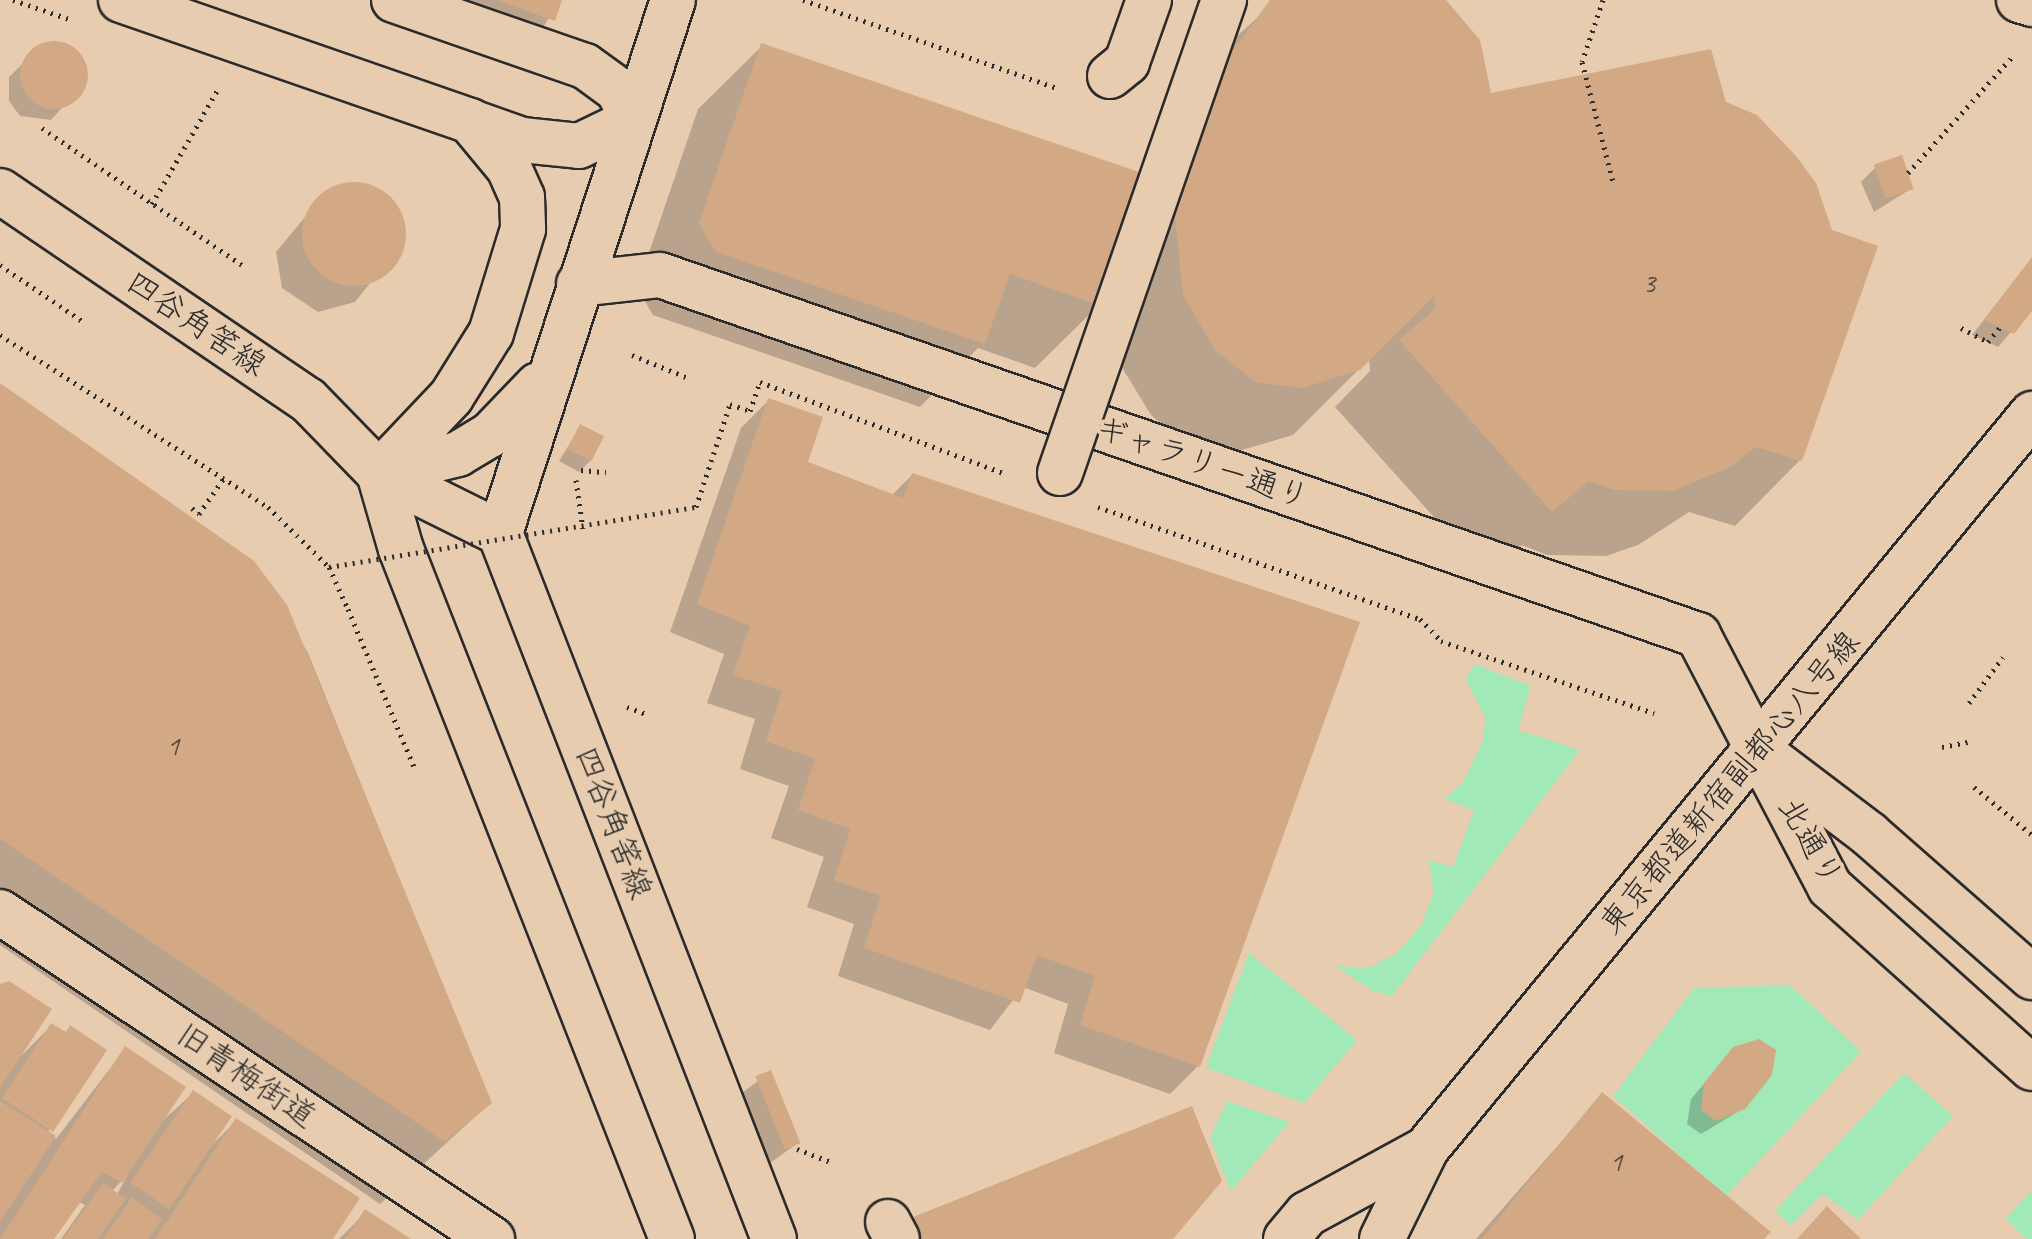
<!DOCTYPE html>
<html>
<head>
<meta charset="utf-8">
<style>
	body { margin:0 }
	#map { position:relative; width:2032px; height:1239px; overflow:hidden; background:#e8ccaf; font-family:Caveat,"Klee One",sans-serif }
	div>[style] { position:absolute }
	.green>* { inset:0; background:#a1e9b7 }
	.shadow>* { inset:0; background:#0003 }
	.building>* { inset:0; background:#d2a984; transform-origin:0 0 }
	.round { border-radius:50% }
	.path>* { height:5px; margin-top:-2.5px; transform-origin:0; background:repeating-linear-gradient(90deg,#2b2b2b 0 2px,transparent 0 8px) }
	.roads { filter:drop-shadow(2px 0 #2b2b2b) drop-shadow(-2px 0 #2b2b2b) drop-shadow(0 2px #2b2b2b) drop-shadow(0 -2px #2b2b2b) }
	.minor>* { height:44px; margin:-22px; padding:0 22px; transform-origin:22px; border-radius:22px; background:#e8ccaf }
	.major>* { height:44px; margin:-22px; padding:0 22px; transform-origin:22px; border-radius:22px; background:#e8ccaf }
	.path-bridge>* { height:5px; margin-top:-2.5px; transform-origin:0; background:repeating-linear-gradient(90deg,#2b2b2b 0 2px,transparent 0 8px) }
	.bridges { filter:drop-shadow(2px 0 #2b2b2b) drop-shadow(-2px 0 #2b2b2b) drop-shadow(0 2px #2b2b2b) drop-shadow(0 -2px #2b2b2b) }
	.minor-bridge>* { height:44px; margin:-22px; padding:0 22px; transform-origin:22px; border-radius:22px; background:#e8ccaf }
	span { translate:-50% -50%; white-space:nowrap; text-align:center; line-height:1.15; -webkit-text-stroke:8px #e8ccaf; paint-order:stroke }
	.number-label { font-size:28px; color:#554a41 }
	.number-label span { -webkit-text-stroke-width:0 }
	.street-label { font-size:32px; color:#2b2b2b }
</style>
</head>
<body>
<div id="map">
	<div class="green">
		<i style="clip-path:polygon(1474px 664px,1531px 686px,1518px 730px,1580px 750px,1392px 996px,1373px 991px,1335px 966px,1368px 968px,1396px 954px,1422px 924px,1434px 891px,1428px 860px,1453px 867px,1474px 810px,1445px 799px,1464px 781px,1483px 740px,1486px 719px,1466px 680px)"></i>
		<i style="clip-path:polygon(1249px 953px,1357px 1040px,1304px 1103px,1206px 1068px)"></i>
		<i style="clip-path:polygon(1790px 985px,1861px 1052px,1726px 1196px,1613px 1096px,1694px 988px)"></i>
		<i style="clip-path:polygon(1904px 1073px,1953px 1116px,1858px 1220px,1823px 1194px,1791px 1225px,1775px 1211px)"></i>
		<i style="clip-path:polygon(1227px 1101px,1289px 1122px,1231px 1191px,1210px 1138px)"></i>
		<i style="clip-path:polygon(2032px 1190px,2032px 1239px,2027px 1239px,2005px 1219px)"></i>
	</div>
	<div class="shadow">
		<i style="clip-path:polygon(449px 0,560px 0,539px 34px)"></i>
		<i style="clip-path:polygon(1277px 0,1443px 0,1489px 96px,1800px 460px,1735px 526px,1689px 512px,1638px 545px,1606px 556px,1547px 555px,1522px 545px,1486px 575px,1335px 407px,1370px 371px,1369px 359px,1293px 435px,1235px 452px,1189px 447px,1151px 415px,1118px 361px,1099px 305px,1035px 368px,978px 348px,920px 407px,653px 315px,637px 288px,698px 109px,762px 46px,1142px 175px,1196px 73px)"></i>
		<i style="clip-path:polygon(42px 45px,67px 45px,84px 62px,86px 81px,51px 120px,20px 116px,9px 101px,9px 77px)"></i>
		<i style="clip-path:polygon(1875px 168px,1912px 188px,1874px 212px,1861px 182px)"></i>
		<i style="clip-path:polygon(364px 185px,395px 206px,403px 242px,355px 302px,318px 312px,282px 288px,276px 252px,326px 192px)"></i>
		<i style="clip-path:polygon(2032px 258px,2032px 308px,1998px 347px,1972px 335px)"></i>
		<i style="clip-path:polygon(0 387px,252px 562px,308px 653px,490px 1103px,380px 1204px,0 945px)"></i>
		<i style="clip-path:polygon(769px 400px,806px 463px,891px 496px,912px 475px,1198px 1066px,1170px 1094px,1054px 1053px,1068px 1004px,1023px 987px,990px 1030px,838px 976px,854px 924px,807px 907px,824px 857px,771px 838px,789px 786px,740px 769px,755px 719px,707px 703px,724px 654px,670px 632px,741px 428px)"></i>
		<i style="clip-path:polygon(580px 427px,592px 459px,579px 472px,559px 461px)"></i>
		<i style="clip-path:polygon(evenodd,0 986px,21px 1056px,52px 1025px,64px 1034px,70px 1028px,48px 1134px,56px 1139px,125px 1049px,159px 1124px,193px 1093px,213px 1144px,236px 1121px,330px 1239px,61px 1239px,85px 1205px,79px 1202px,52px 1239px,0 1239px,0 986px,127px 1175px,117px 1195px,112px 1191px,127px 1175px)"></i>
		<i style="clip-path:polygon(1734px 1049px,1744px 1108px,1701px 1134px,1687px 1124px,1691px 1099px)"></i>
		<i style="clip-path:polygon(770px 1072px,798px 1143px,770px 1163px,742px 1093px)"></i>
		<i style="clip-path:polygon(1602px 1095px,1762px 1239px,1476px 1239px)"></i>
		<i style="clip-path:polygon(366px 1212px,407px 1239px,339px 1239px)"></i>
	</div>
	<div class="building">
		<i style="clip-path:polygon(496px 0,562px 0,555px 21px)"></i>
		<i style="clip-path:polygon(1270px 0,1446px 0,1480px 40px,1491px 93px,1711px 49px,1726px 102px,1757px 115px,1796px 156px,1816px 183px,1832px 230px,1878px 246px,1802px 461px,1756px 447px,1732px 466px,1673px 491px,1614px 490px,1589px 481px,1552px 512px,1399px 340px,1435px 309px,1434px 296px,1360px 370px,1302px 388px,1255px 382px,1215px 350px,1183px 295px,1174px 205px,1219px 70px)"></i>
		<i class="round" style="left:20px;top:41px;width:68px;height:68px"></i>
		<i style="clip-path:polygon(761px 43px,1145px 174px,1101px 306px,1010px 274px,985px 344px,716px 252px,699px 223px)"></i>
		<i style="left:1902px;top:155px;width:36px;height:30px;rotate:71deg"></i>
		<i class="round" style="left:302px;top:182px;width:104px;height:104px"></i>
		<i style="clip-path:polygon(2032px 257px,2032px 311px,2014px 334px,1984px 320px)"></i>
		<i style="clip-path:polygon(0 383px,254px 561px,287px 605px,492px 1103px,445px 1142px,0 839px)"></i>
		<i style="clip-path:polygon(768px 398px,823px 417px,808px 462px,903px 498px,912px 473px,1360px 622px,1200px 1067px,1080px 1025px,1095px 976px,1037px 955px,1020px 1003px,864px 948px,881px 896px,834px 880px,850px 829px,798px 810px,815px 759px,766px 741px,782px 691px,733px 675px,750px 626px,697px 604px)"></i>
		<i style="left:580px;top:424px;width:27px;height:28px;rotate:27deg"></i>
		<i style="clip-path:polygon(9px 981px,52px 1009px,0 1088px,0 984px)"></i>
		<i style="clip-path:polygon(51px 1023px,66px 1032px,70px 1025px,107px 1050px,53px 1132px,2px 1098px)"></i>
		<i style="clip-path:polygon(1759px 1039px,1776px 1050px,1772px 1075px,1745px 1109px,1716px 1121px,1701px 1110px,1704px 1083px,1733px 1047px)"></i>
		<i style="clip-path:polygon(125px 1046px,186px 1087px,122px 1183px,102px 1172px,54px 1239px,0 1239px)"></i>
		<i style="left:771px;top:1070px;width:79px;height:17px;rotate:68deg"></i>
		<i style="left:193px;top:1090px;width:47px;height:112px;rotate:34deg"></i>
		<i style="clip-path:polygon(1602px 1092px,1771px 1232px,1764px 1239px,1482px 1239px)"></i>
		<i style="clip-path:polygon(0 1101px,56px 1136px,0 1222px)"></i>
		<i style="clip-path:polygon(1192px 1106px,1222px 1181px,1173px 1239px,910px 1239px,903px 1221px)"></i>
		<i style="clip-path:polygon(236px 1118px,360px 1198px,333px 1239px,155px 1239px)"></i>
		<i style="clip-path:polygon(103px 1183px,126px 1199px,98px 1239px,63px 1239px)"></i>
		<i style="clip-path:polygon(132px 1197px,162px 1219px,148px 1239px,103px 1239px)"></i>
		<i style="clip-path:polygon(1827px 1206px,1861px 1239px,1797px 1239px)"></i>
		<i style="clip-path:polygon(365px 1209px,411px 1239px,345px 1239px)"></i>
	</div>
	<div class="path">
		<i style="left:13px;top:0;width:62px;rotate:18.7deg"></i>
		<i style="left:803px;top:0;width:269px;rotate:19.1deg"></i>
		<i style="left:1603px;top:0;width:65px;rotate:108.7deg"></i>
		<i style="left:1582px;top:62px;width:128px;rotate:75.5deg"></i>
		<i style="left:42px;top:128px;width:242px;rotate:34.4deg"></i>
		<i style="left:1908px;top:173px;width:159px;rotate:-48.1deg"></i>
		<i style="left:152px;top:204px;width:130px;rotate:-60.1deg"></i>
		<i style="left:0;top:265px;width:99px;rotate:34.3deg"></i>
		<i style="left:1961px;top:328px;width:30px;rotate:27deg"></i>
		<i style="left:1988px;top:342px;width:19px;rotate:-51deg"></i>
		<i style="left:632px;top:355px;width:58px;rotate:22.2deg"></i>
		<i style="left:581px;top:470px;width:25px;rotate:5deg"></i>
		<i style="left:576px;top:480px;width:49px;rotate:81.9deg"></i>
		<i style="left:696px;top:507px;width:108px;rotate:-71.7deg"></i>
		<i style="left:730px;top:404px;width:21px;rotate:19deg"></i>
		<i style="left:750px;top:411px;width:31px;rotate:-71deg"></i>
		<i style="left:760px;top:382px;width:263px;rotate:20.5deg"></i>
		<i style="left:1098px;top:507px;width:341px;rotate:19.2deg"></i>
		<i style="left:1420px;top:619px;width:30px;rotate:46deg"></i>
		<i style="left:1441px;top:641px;width:225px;rotate:18.7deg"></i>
		<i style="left:192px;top:508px;width:9px;rotate:41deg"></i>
		<i style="left:199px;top:514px;width:47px;rotate:-55.3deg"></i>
		<i style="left:348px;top:609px;width:171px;rotate:67.3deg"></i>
		<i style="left:1969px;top:703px;width:57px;rotate:-53.5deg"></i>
		<i style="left:627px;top:707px;width:23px;rotate:20deg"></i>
		<i style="left:1942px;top:747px;width:26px;rotate:-11deg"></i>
		<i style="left:1974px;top:787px;width:74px;rotate:39.5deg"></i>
		<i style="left:797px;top:1149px;width:34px;rotate:21deg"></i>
	</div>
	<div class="roads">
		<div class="minor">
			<i style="left:121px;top:0;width:369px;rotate:19.1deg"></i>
			<i style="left:470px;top:121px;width:61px;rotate:50.3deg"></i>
			<i style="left:509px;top:168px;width:32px;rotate:66deg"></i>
			<i style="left:522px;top:197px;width:32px;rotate:88deg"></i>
			<i style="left:523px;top:229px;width:109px;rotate:107.1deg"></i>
			<i style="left:491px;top:333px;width:75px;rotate:122deg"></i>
			<i style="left:451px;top:397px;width:105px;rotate:133.5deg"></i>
			<i style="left:394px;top:0;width:202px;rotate:19.1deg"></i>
			<i style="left:585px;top:66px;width:41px;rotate:36deg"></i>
			<i style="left:618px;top:90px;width:34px;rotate:63deg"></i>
			<i style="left:1110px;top:76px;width:22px;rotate:-39deg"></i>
			<i style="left:1127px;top:62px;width:66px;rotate:-70.5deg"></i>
			<i style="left:474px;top:123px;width:51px;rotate:19.5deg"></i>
			<i style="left:522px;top:140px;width:57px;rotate:6deg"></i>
			<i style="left:579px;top:146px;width:60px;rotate:-25.7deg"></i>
			<i style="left:579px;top:284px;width:81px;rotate:-6.3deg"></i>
			<i style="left:660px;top:275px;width:1099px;rotate:19.13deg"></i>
			<i style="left:1698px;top:635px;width:130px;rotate:62.4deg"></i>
			<i style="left:379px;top:473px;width:81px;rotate:-13.5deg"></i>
			<i style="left:458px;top:454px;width:37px;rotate:-31deg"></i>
			<i style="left:490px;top:435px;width:69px;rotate:-46.2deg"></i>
			<i style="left:500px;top:533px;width:560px;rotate:-72.02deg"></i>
			<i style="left:0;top:912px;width:591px;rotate:33.61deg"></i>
			<i style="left:888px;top:1222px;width:19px;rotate:62deg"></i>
		</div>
		<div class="major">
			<i style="left:2019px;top:0;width:14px;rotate:17deg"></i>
			<i style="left:0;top:191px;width:372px;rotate:34.2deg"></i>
			<i style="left:308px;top:400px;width:102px;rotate:45.8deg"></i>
			<i style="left:379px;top:473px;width:135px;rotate:26.4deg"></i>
			<i style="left:500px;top:533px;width:757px;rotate:68.79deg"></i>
			<i style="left:379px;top:473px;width:79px;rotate:73.9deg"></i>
			<i style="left:401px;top:549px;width:741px;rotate:68.56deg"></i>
			<i style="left:1758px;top:750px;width:155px;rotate:62.3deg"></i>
			<i style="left:1830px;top:887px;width:271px;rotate:41.9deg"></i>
			<i style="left:1769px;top:758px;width:126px;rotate:37.2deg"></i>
			<i style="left:1869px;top:834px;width:217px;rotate:41.3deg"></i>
			<i style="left:1286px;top:1239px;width:33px;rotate:-50deg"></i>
			<i style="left:1307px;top:1214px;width:136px;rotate:-28.6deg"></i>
			<i style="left:1382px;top:1239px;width:100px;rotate:-63.9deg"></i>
			<i style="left:1426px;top:1149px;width:953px;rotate:-50.49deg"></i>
		</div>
	</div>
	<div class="path-bridge">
		<i style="left:0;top:335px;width:318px;rotate:32.7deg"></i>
		<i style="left:268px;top:507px;width:86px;rotate:44.5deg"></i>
		<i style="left:329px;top:567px;width:46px;rotate:65.7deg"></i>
		<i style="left:329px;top:567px;width:372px;rotate:-9.3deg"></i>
	</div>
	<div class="bridges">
		<div class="minor-bridge">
			<i style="left:1060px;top:473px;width:501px;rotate:-70.88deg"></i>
		</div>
	</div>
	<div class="number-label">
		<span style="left:1649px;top:283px">3</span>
		<span style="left:173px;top:746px">1</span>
		<span style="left:1616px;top:1162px">1</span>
	</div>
	<div class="street-label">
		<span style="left:196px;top:324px;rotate:34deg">四谷角筈線</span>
		<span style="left:1202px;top:463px;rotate:19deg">ギャラリー通り</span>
		<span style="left:1730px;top:783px;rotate:-50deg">東京都道新宿副都心八号線</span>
		<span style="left:613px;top:823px;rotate:69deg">四谷角筈線</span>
		<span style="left:1810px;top:842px;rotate:60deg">北通り</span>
		<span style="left:246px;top:1076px;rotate:34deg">旧青梅街道</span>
	</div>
</div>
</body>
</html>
